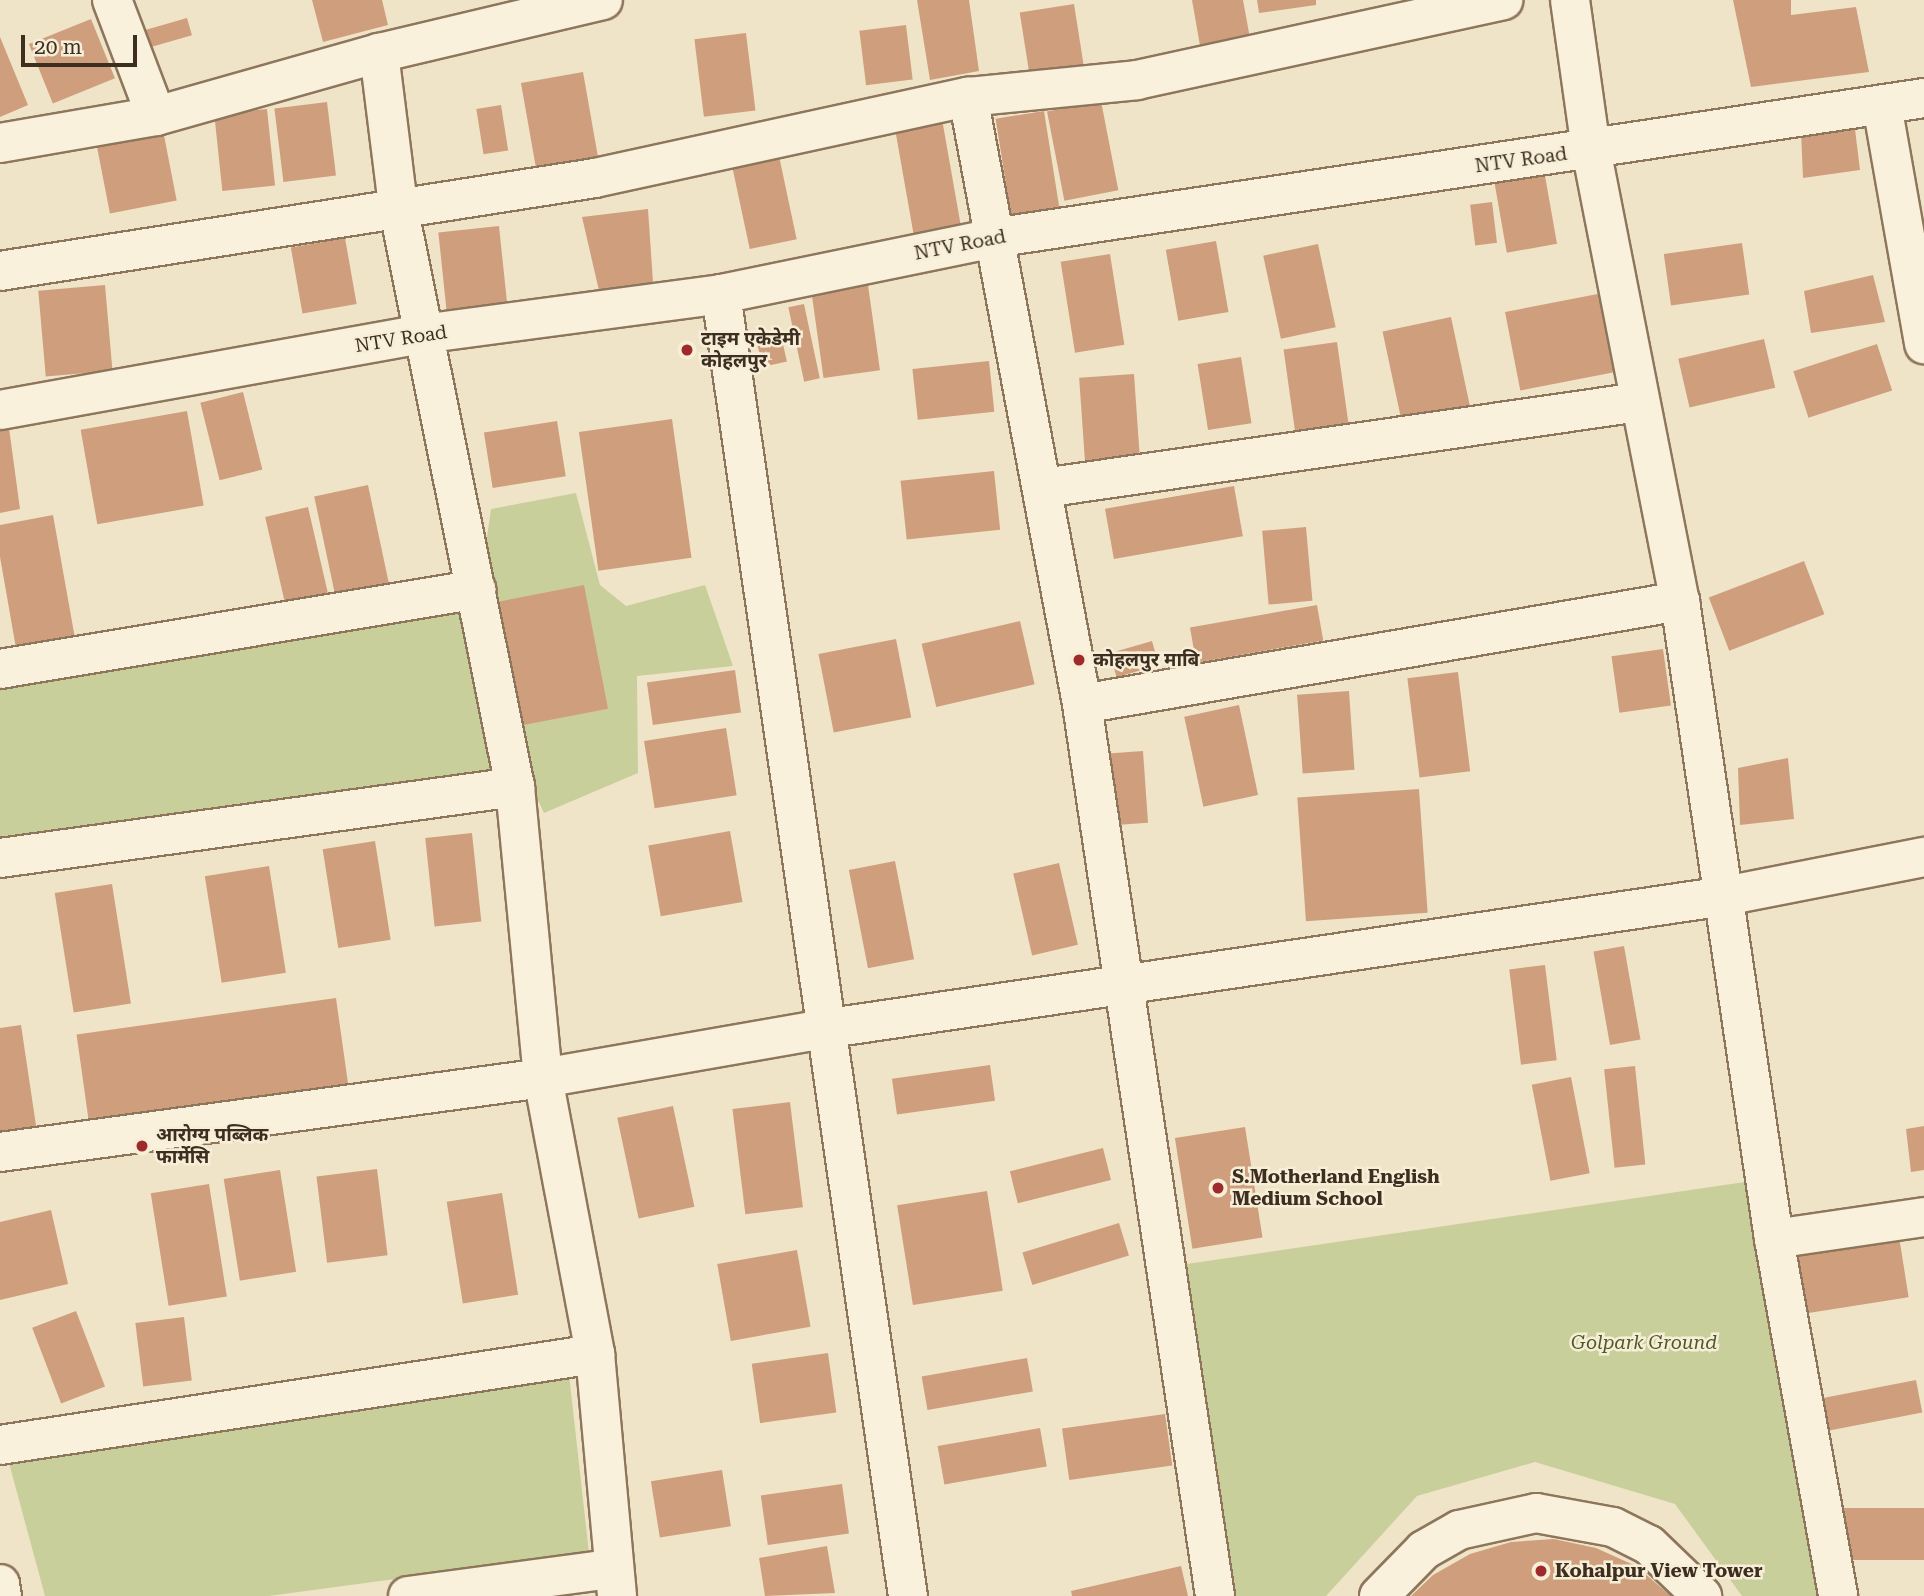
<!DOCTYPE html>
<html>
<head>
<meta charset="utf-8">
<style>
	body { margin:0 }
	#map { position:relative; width:1924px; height:1596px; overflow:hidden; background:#f0e4c8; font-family:"Roboto Serif","Noto Sans Devanagari",serif }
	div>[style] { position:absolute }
	.green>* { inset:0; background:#c9cf9b }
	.building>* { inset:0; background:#cf9f7d; transform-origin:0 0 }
	.roads { filter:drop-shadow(2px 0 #8d765c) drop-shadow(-2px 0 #8d765c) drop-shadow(0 2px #8d765c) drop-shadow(0 -2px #8d765c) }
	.minor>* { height:38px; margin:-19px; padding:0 19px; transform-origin:19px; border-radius:19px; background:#faf1dc }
	.dots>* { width:19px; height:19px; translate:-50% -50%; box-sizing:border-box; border:4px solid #f7eed8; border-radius:50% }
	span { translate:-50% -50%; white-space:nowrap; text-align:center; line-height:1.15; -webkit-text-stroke:5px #f7eed8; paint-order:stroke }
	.street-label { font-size:19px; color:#3d2e20 }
	.poi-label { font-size:19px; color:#3d2e20; font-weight:700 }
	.left { translate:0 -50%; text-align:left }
	.park-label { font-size:19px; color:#4d5a26; font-style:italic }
	.scale { position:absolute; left:21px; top:35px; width:116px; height:32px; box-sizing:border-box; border:4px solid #3d2e20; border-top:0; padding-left:9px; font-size:21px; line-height:24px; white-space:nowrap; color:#3d2e20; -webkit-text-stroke:5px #f7eed8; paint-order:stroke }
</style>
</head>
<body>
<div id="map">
	<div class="green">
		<i style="clip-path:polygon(576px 493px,600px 585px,626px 606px,705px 585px,733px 666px,637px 676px,638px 773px,544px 813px,515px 751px,483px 565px,491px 509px)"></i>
		<i style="clip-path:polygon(465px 593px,503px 782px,0 850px,0 677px)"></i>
		<i style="clip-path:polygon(1765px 1179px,1828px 1596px,1742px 1596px,1675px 1504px,1535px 1462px,1417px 1496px,1326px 1596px,1223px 1596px,1166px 1267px)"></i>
		<i style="clip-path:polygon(569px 1374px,589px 1553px,269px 1596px,45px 1596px,9px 1463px)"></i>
	</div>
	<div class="building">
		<i style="clip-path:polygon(312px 0,382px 0,388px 25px,323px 42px)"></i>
		<i style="clip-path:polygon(917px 0,969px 0,979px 71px,930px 80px)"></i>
		<i style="clip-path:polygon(1192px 0,1243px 0,1252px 49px,1202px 57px)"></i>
		<i style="clip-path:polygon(1257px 0,1316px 0,1316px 5px,1259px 13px)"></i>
		<i style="clip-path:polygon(1733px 0,1791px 0,1791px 15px,1856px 7px,1869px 72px,1751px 87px)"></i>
		<i style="left:1074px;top:4px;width:71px;height:55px;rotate:81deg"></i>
		<i style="left:187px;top:18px;width:18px;height:57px;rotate:74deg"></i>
		<i style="left:91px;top:19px;width:64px;height:67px;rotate:68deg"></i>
		<i style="left:906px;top:25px;width:55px;height:47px;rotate:83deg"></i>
		<i style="left:746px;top:33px;width:78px;height:52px;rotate:83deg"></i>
		<i style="clip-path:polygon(0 37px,28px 105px,0 117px)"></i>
		<i style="left:583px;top:72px;width:97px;height:63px;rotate:80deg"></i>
		<i style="left:1101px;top:101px;width:91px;height:55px;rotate:79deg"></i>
		<i style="left:327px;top:102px;width:74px;height:53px;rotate:83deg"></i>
		<i style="left:501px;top:105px;width:46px;height:25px;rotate:81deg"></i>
		<i style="left:267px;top:109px;width:77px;height:53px;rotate:84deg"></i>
		<i style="left:1044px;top:111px;width:97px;height:49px;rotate:81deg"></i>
		<i style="left:942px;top:119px;width:108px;height:48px;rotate:80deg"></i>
		<i style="clip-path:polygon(1854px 121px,1860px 170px,1803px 178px,1801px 132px)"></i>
		<i style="left:162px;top:125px;width:77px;height:68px;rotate:79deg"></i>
		<i style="left:779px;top:156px;width:85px;height:48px;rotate:78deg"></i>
		<i style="left:1544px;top:170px;width:75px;height:51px;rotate:80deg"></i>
		<i style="left:1492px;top:202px;width:41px;height:22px;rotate:83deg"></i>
		<i style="clip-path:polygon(648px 209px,653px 282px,600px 295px,582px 217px)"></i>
		<i style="left:499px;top:226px;width:81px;height:61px;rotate:84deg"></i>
		<i style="left:345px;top:238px;width:67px;height:55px;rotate:80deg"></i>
		<i style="left:1216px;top:241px;width:72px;height:51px;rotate:80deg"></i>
		<i style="left:1742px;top:243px;width:52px;height:79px;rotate:82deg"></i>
		<i style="left:1318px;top:244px;width:85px;height:56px;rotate:78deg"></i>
		<i style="left:1110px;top:254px;width:92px;height:50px;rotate:81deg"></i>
		<i style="clip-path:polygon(1873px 275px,1885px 322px,1811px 333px,1804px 291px)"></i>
		<i style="left:105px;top:285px;width:86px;height:67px;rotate:85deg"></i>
		<i style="left:868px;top:285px;width:86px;height:57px;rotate:82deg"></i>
		<i style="left:1613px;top:291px;width:80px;height:110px;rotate:79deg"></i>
		<i style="left:804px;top:304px;width:76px;height:16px;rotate:78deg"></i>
		<i style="left:1451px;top:317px;width:91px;height:70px;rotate:78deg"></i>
		<i style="left:1764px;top:339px;width:50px;height:88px;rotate:77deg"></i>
		<i style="left:782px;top:340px;width:22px;height:25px;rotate:77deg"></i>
		<i style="left:1337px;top:342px;width:96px;height:54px;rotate:82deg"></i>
		<i style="left:1877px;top:344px;width:49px;height:88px;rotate:72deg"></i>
		<i style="left:1241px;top:357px;width:67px;height:44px;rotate:81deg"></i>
		<i style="left:989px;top:361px;width:51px;height:77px;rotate:84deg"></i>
		<i style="left:1134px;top:374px;width:93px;height:55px;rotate:86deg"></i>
		<i style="left:243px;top:392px;width:80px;height:44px;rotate:76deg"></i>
		<i style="left:187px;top:411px;width:96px;height:108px;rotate:80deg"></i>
		<i style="clip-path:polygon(7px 413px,20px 509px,0 513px,0 414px)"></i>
		<i style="left:672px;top:419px;width:140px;height:94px;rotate:82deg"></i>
		<i style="left:557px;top:421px;width:56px;height:74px;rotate:81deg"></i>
		<i style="left:994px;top:471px;width:59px;height:94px;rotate:84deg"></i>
		<i style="left:368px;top:485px;width:105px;height:55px;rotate:78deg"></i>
		<i style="left:1234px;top:486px;width:51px;height:131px;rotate:80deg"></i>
		<i style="left:308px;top:507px;width:88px;height:44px;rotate:77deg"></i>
		<i style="clip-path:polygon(53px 515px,76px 644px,17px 654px,0 557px,0 525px)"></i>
		<i style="left:1306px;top:527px;width:74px;height:44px;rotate:85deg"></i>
		<i style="left:1804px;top:561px;width:57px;height:102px;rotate:69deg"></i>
		<i style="left:584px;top:585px;width:126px;height:90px;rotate:79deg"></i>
		<i style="left:1317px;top:605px;width:36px;height:129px;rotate:80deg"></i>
		<i style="left:1020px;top:621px;width:65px;height:101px;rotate:77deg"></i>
		<i style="left:896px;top:639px;width:80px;height:79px;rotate:79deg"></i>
		<i style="left:1152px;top:641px;width:25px;height:44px;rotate:74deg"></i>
		<i style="left:1663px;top:649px;width:57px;height:52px;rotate:82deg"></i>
		<i style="left:735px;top:670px;width:43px;height:89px;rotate:82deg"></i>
		<i style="left:1458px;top:672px;width:100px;height:51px;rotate:83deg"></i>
		<i style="left:1349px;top:691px;width:79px;height:52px;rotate:86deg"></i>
		<i style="left:1239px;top:705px;width:92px;height:56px;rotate:78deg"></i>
		<i style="left:726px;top:728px;width:68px;height:83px;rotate:81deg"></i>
		<i style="left:1143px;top:751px;width:72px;height:35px;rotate:86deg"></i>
		<i style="clip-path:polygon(1788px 758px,1794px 819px,1740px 825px,1738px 768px)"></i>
		<i style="left:1419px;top:789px;width:124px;height:122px;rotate:86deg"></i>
		<i style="left:730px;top:831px;width:72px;height:83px;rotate:80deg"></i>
		<i style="left:472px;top:833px;width:89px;height:47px;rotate:84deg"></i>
		<i style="left:375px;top:841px;width:100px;height:53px;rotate:81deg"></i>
		<i style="left:895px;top:861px;width:100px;height:47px;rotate:79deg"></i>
		<i style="left:1059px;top:863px;width:84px;height:47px;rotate:77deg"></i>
		<i style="left:269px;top:866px;width:108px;height:65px;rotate:81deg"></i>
		<i style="left:112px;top:884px;width:121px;height:58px;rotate:81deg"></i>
		<i style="left:1624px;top:946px;width:95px;height:31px;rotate:80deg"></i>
		<i style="left:1545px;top:965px;width:96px;height:36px;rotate:83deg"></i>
		<i style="left:336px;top:998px;width:96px;height:262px;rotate:82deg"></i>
		<i style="clip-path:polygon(21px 1025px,37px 1132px,0 1138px,0 1028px)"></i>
		<i style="left:990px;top:1065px;width:36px;height:99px;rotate:82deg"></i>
		<i style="left:1635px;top:1066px;width:99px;height:31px;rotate:84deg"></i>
		<i style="left:1571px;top:1077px;width:98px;height:40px;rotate:79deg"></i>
		<i style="left:790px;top:1102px;width:106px;height:58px;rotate:83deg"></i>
		<i style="left:673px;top:1106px;width:103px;height:57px;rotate:78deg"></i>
		<i style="clip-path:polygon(1924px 1126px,1924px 1170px,1911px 1172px,1906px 1129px)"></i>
		<i style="left:1245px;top:1127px;width:112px;height:71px;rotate:81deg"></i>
		<i style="left:1103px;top:1148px;width:33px;height:96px;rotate:76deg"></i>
		<i style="left:377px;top:1169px;width:87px;height:61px;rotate:83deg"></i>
		<i style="left:280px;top:1170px;width:103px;height:57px;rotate:81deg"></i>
		<i style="left:209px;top:1184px;width:114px;height:59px;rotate:81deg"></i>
		<i style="left:987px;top:1191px;width:101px;height:91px;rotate:81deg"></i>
		<i style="left:502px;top:1193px;width:103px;height:56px;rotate:81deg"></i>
		<i style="clip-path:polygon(51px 1210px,68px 1284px,0 1300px,0 1222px)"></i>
		<i style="left:1119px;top:1223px;width:34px;height:101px;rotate:73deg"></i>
		<i style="left:1898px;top:1230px;width:68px;height:103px;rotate:81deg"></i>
		<i style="left:797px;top:1250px;width:78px;height:81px;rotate:80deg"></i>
		<i style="left:76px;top:1311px;width:81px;height:47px;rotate:69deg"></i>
		<i style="left:184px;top:1317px;width:64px;height:49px;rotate:83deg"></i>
		<i style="left:828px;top:1353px;width:60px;height:77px;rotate:82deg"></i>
		<i style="left:1027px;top:1358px;width:34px;height:107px;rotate:80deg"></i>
		<i style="left:1916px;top:1380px;width:33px;height:96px;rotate:79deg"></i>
		<i style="left:1165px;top:1414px;width:52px;height:104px;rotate:82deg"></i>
		<i style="left:1040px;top:1428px;width:39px;height:104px;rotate:80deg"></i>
		<i style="left:722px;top:1470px;width:57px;height:72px;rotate:81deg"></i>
		<i style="left:842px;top:1484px;width:50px;height:82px;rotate:82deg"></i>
		<i style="left:1924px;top:1508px;width:52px;height:83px;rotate:90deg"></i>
		<i style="clip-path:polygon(1554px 1539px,1596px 1548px,1636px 1566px,1671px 1596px,1411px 1596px,1433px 1575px,1470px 1554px,1511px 1542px)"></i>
		<i style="clip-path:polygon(827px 1546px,835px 1593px,765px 1596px,759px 1558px)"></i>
		<i style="clip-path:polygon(1181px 1566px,1188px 1596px,1072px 1596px,1071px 1591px)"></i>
	</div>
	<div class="roads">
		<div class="minor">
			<i style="left:112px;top:0;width:124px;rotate:69.2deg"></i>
			<i style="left:1570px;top:0;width:150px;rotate:82deg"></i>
			<i style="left:1591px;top:149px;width:461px;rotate:78.9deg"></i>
			<i style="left:1680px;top:601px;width:645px;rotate:81.62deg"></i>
			<i style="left:1774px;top:1239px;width:363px;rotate:79.8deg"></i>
			<i style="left:379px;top:53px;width:154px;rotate:82.9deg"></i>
			<i style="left:398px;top:206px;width:593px;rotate:78.61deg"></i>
			<i style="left:515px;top:787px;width:292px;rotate:84.5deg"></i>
			<i style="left:543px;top:1078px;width:281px;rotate:79.3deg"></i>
			<i style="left:595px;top:1354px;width:243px;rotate:84.8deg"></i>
			<i style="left:968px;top:97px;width:618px;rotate:79.36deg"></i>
			<i style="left:1082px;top:704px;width:902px;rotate:81.52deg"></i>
			<i style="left:1882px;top:105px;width:243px;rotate:80deg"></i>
			<i style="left:0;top:143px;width:158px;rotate:-9.8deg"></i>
			<i style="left:156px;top:116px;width:232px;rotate:-15.8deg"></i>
			<i style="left:379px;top:53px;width:230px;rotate:-13.3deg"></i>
			<i style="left:0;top:271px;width:602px;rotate:-8.88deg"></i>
			<i style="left:595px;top:178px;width:382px;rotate:-12.3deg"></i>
			<i style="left:968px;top:97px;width:170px;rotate:-5.7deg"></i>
			<i style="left:1137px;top:80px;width:375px;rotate:-12.3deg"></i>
			<i style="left:721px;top:294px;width:1315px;rotate:81.83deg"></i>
			<i style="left:0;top:410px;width:429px;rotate:-10.2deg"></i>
			<i style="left:422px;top:334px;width:302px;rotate:-7.6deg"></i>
			<i style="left:721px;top:294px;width:278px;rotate:-11.6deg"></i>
			<i style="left:993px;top:238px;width:941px;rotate:-8.55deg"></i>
			<i style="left:1043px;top:488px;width:602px;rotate:-8.21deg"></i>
			<i style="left:0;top:669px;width:483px;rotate:-9.5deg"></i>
			<i style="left:1082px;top:704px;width:607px;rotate:-9.77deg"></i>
			<i style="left:0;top:858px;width:520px;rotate:-7.85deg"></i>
			<i style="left:0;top:1152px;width:548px;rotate:-7.76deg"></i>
			<i style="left:543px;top:1078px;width:291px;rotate:-9.9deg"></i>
			<i style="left:830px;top:1028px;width:905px;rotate:-8.39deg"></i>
			<i style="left:1725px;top:896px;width:203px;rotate:-11.1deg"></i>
			<i style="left:1774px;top:1239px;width:152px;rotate:-8.3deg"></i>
			<i style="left:0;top:1445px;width:602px;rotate:-8.7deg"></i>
			<i style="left:0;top:1584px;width:12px;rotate:81deg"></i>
			<i style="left:408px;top:1596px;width:205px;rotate:-7.6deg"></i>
			<i style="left:1379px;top:1596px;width:64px;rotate:-45.6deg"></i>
			<i style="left:1424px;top:1550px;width:40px;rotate:-29.7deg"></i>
			<i style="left:1459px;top:1530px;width:79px;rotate:-12.4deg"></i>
			<i style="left:1536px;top:1513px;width:78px;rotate:10.3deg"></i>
			<i style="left:1613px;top:1527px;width:40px;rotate:26.6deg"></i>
			<i style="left:1649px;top:1545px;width:74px;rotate:43.9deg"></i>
		</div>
	</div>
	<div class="dots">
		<i style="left:687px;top:350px;background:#9e2a2b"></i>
		<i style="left:1079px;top:660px;background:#9e2a2b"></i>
		<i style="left:142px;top:1146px;background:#9e2a2b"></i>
		<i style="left:1218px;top:1188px;background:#9e2a2b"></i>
		<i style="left:1541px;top:1571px;background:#9e2a2b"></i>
	</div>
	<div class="street-label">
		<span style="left:1521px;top:160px;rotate:-8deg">NTV Road</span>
		<span style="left:960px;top:245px;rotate:-11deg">NTV Road</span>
		<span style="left:401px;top:339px;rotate:-9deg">NTV Road</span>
	</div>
	<div class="poi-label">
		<span class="left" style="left:701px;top:350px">टाइम एकेडेमी<br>कोहलपुर</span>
		<span class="left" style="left:1093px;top:660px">कोहलपुर माबि</span>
		<span class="left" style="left:156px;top:1146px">आरोग्य पब्लिक<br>फार्मेसि</span>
		<span class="left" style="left:1232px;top:1188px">S.Motherland English<br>Medium School</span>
		<span class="left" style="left:1555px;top:1571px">Kohalpur View Tower</span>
	</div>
	<div class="park-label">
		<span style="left:1644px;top:1343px">Golpark Ground</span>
	</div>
	<div class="scale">20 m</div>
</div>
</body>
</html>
